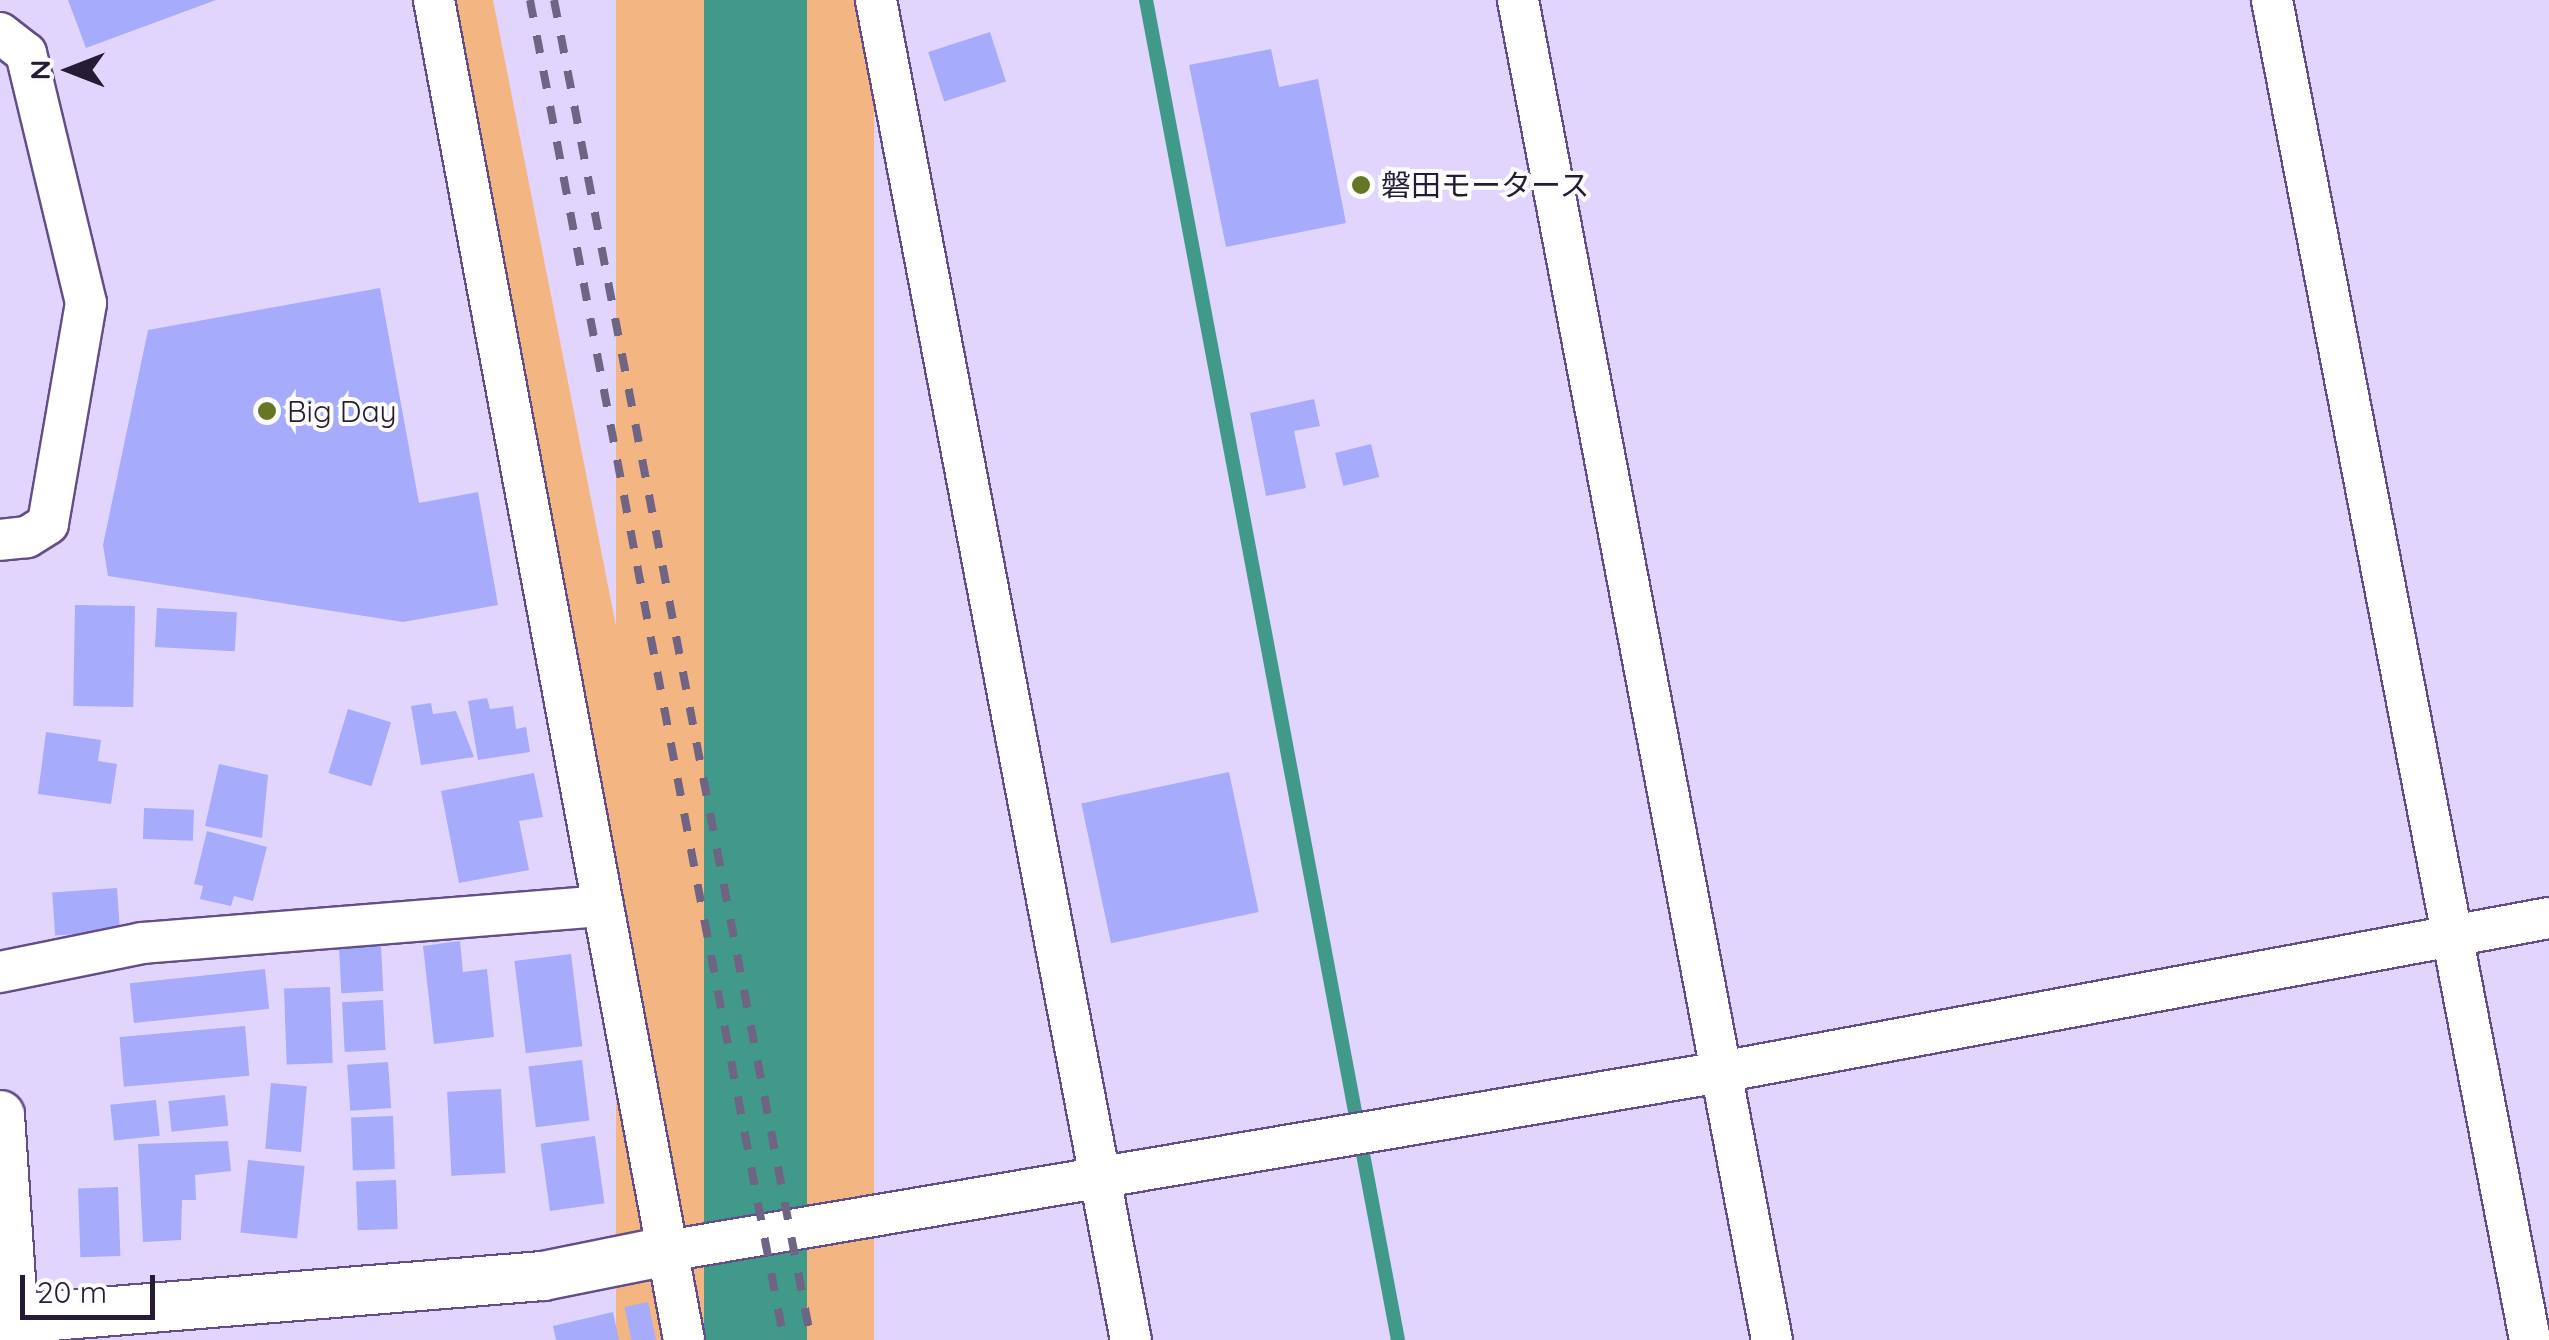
<!DOCTYPE html>
<html>
<head>
<meta charset="utf-8">
<style>
	body { margin:0 }
	#map { position:relative; width:2549px; height:1340px; overflow:hidden; background:#e2d5fd; font-family:Quicksand,"Noto Sans JP",sans-serif }
	div>[style] { position:absolute }
	.green>* { inset:0; background:#f3b582; transform-origin:0 0 }
	.water>* { inset:0; background:#41998a; transform-origin:0 0 }
	.stream>* { height:14px; margin:-7px; padding:0 7px; transform-origin:7px; border-radius:7px; background:#41998a }
	.building>* { inset:0; background:#a6abfc; transform-origin:0 0 }
	.roads { filter:drop-shadow(2px 0 #644e87) drop-shadow(-2px 0 #644e87) drop-shadow(0 2px #644e87) drop-shadow(0 -2px #644e87) }
	.minor>* { height:40px; margin:-20px; padding:0 20px; transform-origin:20px; border-radius:20px; background:#fff }
	.tertiary>* { height:48px; margin:-24px; padding:0 24px; transform-origin:24px; border-radius:24px; background:#fff }
	.rail>* { height:8px; margin-top:-4px; transform-origin:0; background:repeating-linear-gradient(90deg,#6f6483 0 18px,transparent 0 36px) }
	.dots>* { width:28px; height:28px; translate:-50% -50%; box-sizing:border-box; border:5px solid #fdfdfd; border-radius:50% }
	span { translate:-50% -50%; white-space:nowrap; text-align:center; line-height:1.15; -webkit-text-stroke:8px #fdfdfd; paint-order:stroke }
	.poi-label { font-size:30px; color:#251b34 }
	.left { translate:0 -50%; text-align:left }
	.north { position:absolute; left:20px; top:20px; width:100px; height:100px; -webkit-text-stroke:8px #fdfdfd; paint-order:stroke; rotate:270deg; font-size:28px; font-weight:700; line-height:40px; text-align:center; color:#251b34 }
	.north::after { content:''; display:block; margin:auto; width:35px; height:45px; background:#251b34; clip-path:polygon(50% 0,100% 100%,50% 72%,0 100%) }
	.scale { position:absolute; left:20px; top:1275px; width:135px; height:45px; box-sizing:border-box; border:5px solid #251b34; border-top:0; padding-left:12px; font-size:30px; line-height:35px; white-space:nowrap; color:#251b34; -webkit-text-stroke:8px #fdfdfd; paint-order:stroke }
</style>
</head>
<body>
<div id="map">
	<div class="green">
		<i style="clip-path:polygon(455px 0,493px 0,721px 1161px,668px 1179px)"></i>
		<i style="left:616px;top:0;width:258px;height:1362px"></i>
		<i style="clip-path:polygon(741px 1293px,749px 1340px,698px 1340px,690px 1295px)"></i>
	</div>
	<div class="water">
		<i style="left:704px;top:0;width:103px;height:1363px"></i>
	</div>
	<div class="stream">
		<i style="left:1146px;top:0;width:1363px;rotate:79.35deg"></i>
	</div>
	<div class="building">
		<i style="clip-path:polygon(68px 0,216px 0,86px 48px)"></i>
		<i style="left:990px;top:32px;width:52px;height:65px;rotate:72deg"></i>
		<i style="clip-path:polygon(1271px 49px,1279px 87px,1318px 79px,1346px 223px,1226px 247px,1189px 65px)"></i>
		<i style="clip-path:polygon(380px 288px,419px 503px,478px 492px,498px 605px,403px 622px,108px 576px,103px 545px,148px 330px)"></i>
		<i style="clip-path:polygon(1314px 399px,1320px 426px,1294px 431px,1306px 488px,1266px 496px,1250px 413px)"></i>
		<i style="left:1371px;top:444px;width:34px;height:37px;rotate:76deg"></i>
		<i style="left:75px;top:605px;width:60px;height:101px;rotate:1deg"></i>
		<i style="left:157px;top:608px;width:80px;height:39px;rotate:3deg"></i>
		<i style="clip-path:polygon(487px 698px,490px 709px,513px 706px,516px 729px,526px 727px,530px 752px,478px 760px,468px 701px)"></i>
		<i style="clip-path:polygon(431px 703px,433px 714px,456px 711px,474px 757px,421px 765px,411px 706px)"></i>
		<i style="left:348px;top:709px;width:45px;height:67px;rotate:17deg"></i>
		<i style="clip-path:polygon(46px 732px,101px 740px,98px 761px,117px 764px,111px 804px,38px 794px)"></i>
		<i style="clip-path:polygon(219px 764px,268px 775px,262px 838px,205px 826px)"></i>
		<i style="left:1229px;top:772px;width:143px;height:151px;rotate:78deg"></i>
		<i style="clip-path:polygon(534px 773px,543px 817px,519px 821px,529px 870px,459px 883px,441px 791px)"></i>
		<i style="left:144px;top:808px;width:50px;height:31px;rotate:2deg"></i>
		<i style="clip-path:polygon(207px 831px,267px 847px,253px 901px,234px 896px,231px 906px,200px 899px,203px 886px,194px 884px)"></i>
		<i style="left:117px;top:888px;width:43px;height:65px;rotate:86deg"></i>
		<i style="clip-path:polygon(460px 941px,463px 972px,487px 969px,494px 1037px,434px 1044px,423px 946px)"></i>
		<i style="left:381px;top:946px;width:45px;height:42px;rotate:87deg"></i>
		<i style="left:571px;top:954px;width:93px;height:57px;rotate:83deg"></i>
		<i style="left:265px;top:969px;width:40px;height:136px;rotate:84deg"></i>
		<i style="left:330px;top:987px;width:76px;height:46px;rotate:88deg"></i>
		<i style="left:383px;top:1000px;width:50px;height:41px;rotate:87deg"></i>
		<i style="left:245px;top:1026px;width:50px;height:126px;rotate:85deg"></i>
		<i style="left:582px;top:1060px;width:61px;height:54px;rotate:83deg"></i>
		<i style="left:388px;top:1062px;width:46px;height:41px;rotate:86deg"></i>
		<i style="left:271px;top:1083px;width:36px;height:66px;rotate:5deg"></i>
		<i style="left:501px;top:1089px;width:84px;height:54px;rotate:87deg"></i>
		<i style="left:225px;top:1095px;width:31px;height:57px;rotate:84deg"></i>
		<i style="left:156px;top:1100px;width:36px;height:46px;rotate:84deg"></i>
		<i style="left:393px;top:1116px;width:53px;height:42px;rotate:88deg"></i>
		<i style="left:595px;top:1136px;width:68px;height:55px;rotate:82deg"></i>
		<i style="clip-path:polygon(228px 1141px,231px 1171px,195px 1175px,196px 1200px,182px 1200px,181px 1240px,143px 1242px,138px 1144px)"></i>
		<i style="left:248px;top:1160px;width:57px;height:73px;rotate:6deg"></i>
		<i style="left:396px;top:1180px;width:49px;height:40px;rotate:88deg"></i>
		<i style="left:118px;top:1187px;width:69px;height:40px;rotate:88deg"></i>
		<i style="left:648px;top:1302px;width:39px;height:24px;rotate:78deg"></i>
		<i style="clip-path:polygon(613px 1312px,619px 1340px,556px 1340px,553px 1326px)"></i>
	</div>
	<div class="roads">
		<div class="minor">
			<i style="left:434px;top:0;width:1363px;rotate:79.43deg"></i>
			<i style="left:876px;top:0;width:1364px;rotate:79.23deg"></i>
			<i style="left:1518px;top:0;width:1364px;rotate:79.27deg"></i>
			<i style="left:2272px;top:0;width:1365px;rotate:79.1deg"></i>
			<i style="left:0;top:33px;width:33px;rotate:38deg"></i>
			<i style="left:26px;top:53px;width:257px;rotate:76.5deg"></i>
			<i style="left:86px;top:303px;width:224px;rotate:99.8deg"></i>
			<i style="left:48px;top:524px;width:25px;rotate:148deg"></i>
			<i style="left:27px;top:537px;width:27px;rotate:174deg"></i>
			<i style="left:0;top:972px;width:145px;rotate:-11.5deg"></i>
			<i style="left:142px;top:943px;width:462px;rotate:-4.6deg"></i>
			<i style="left:667px;top:1251px;width:1069px;rotate:-9.64deg"></i>
			<i style="left:1721px;top:1072px;width:842px;rotate:-10.54deg"></i>
		</div>
		<div class="tertiary">
			<i style="left:0;top:1115px;width:225px;rotate:86.2deg"></i>
			<i style="left:15px;top:1319px;width:530px;rotate:-4.66deg"></i>
			<i style="left:543px;top:1276px;width:126px;rotate:-11.4deg"></i>
		</div>
	</div>
	<div class="rail">
		<i style="left:530px;top:0;width:1364px;rotate:79.27deg"></i>
		<i style="left:554px;top:0;width:1364px;rotate:79.14deg"></i>
	</div>
	<div class="dots">
		<i style="left:1361px;top:185px;background:#657725"></i>
		<i style="left:267px;top:411px;background:#657725"></i>
	</div>
	<div class="poi-label">
		<span class="left" style="left:1381px;top:185px">磐田モータース</span>
		<span class="left" style="left:287px;top:411px">Big Day</span>
	</div>
	<div class="north">N</div>
	<div class="scale">20 m</div>
</div>
</body>
</html>
